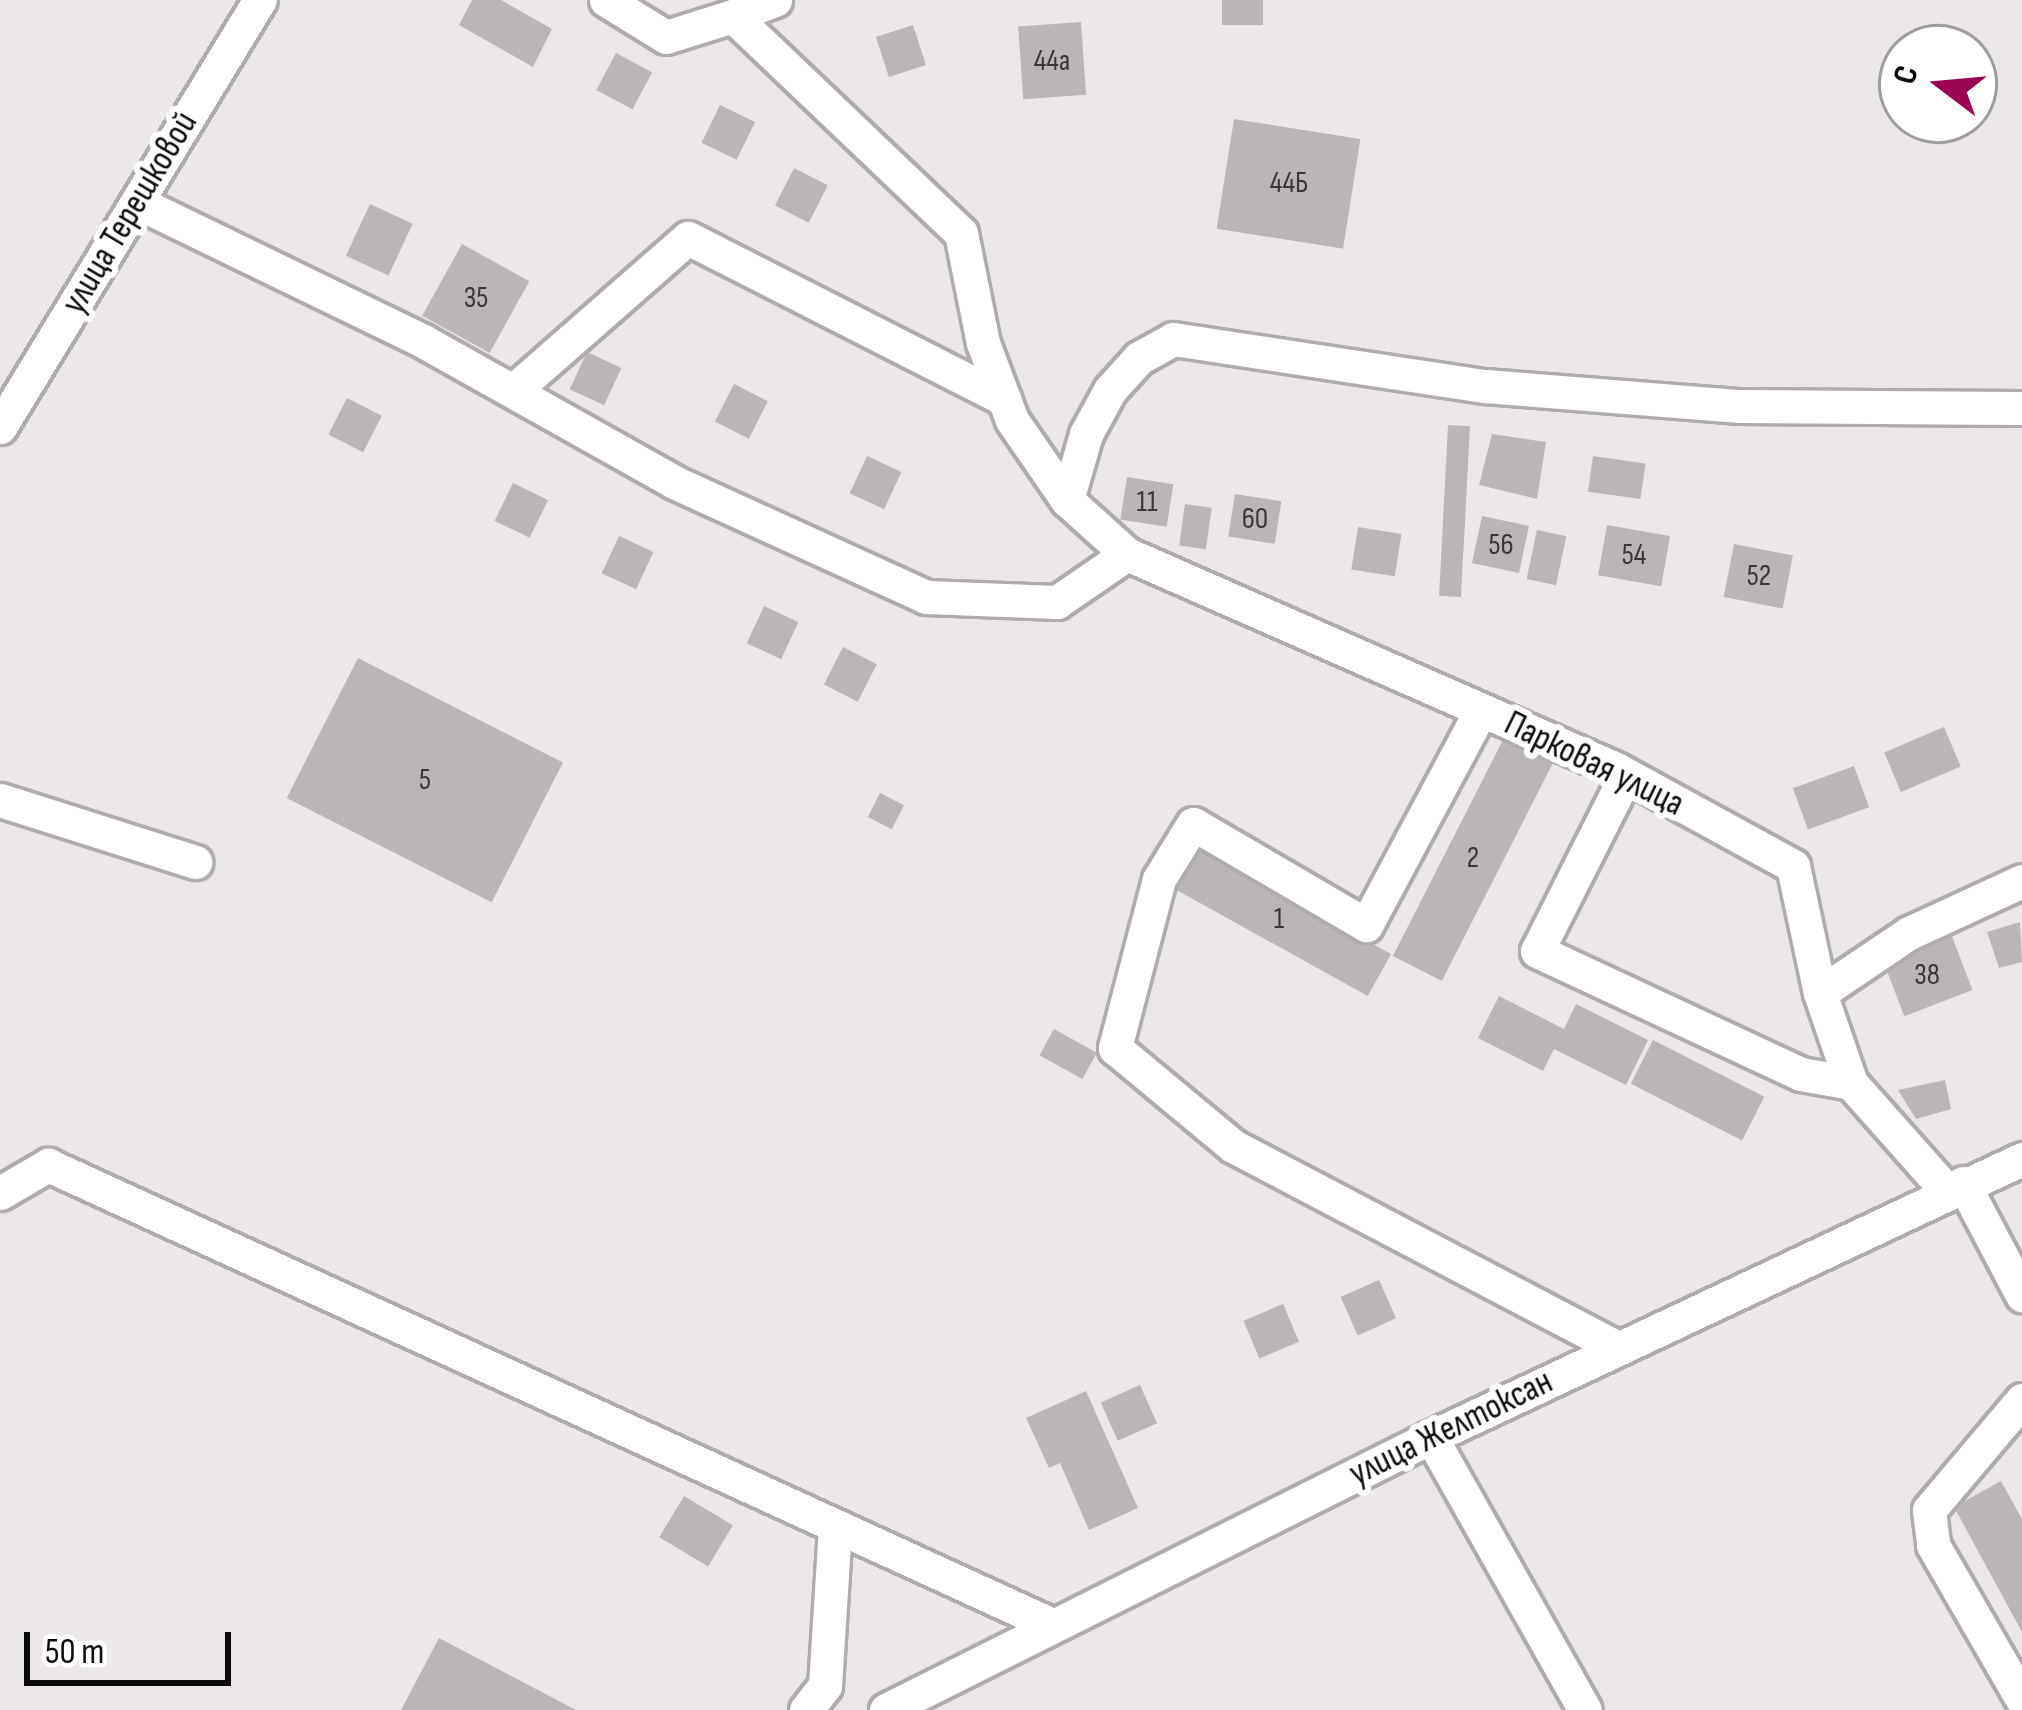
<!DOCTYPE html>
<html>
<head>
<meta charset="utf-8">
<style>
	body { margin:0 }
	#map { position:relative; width:2022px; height:1710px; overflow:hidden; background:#ece8e9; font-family:"Sofia Sans Condensed",sans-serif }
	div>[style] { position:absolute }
	.building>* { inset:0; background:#bab6b7; transform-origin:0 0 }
	.roads { filter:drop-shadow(3px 0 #b0abac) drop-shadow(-3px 0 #b0abac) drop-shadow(0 3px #b0abac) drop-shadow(0 -3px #b0abac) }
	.minor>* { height:33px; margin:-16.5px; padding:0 16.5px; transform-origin:16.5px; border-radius:16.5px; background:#fff }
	span { translate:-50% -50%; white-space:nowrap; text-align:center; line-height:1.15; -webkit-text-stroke:12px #fff; paint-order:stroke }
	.number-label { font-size:30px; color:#383636 }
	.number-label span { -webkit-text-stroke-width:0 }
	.street-label { font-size:36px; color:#0c0b0b }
	.north { position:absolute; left:1878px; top:24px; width:120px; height:120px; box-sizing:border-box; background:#fff; border:3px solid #9e9d9d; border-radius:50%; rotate:286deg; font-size:33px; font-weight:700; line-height:48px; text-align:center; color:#0c0b0b }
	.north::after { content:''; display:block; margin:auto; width:42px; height:54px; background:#9c0551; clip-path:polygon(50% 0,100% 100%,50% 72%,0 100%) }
	.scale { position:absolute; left:24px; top:1632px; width:207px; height:54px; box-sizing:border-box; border:6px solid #0c0b0b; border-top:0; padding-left:15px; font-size:36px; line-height:42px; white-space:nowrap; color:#0c0b0b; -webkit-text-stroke:9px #fff; paint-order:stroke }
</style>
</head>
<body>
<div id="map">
	<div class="building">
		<i style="clip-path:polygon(472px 0,501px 0,552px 29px,533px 67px,459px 25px)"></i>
		<i style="left:1222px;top:0;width:41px;height:25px"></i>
		<i style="left:1081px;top:22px;width:73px;height:63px;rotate:86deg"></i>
		<i style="left:913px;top:25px;width:42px;height:39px;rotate:72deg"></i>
		<i style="left:616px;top:53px;width:41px;height:42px;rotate:28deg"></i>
		<i style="left:720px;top:105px;width:39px;height:42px;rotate:26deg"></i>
		<i style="left:1234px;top:119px;width:128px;height:111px;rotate:9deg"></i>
		<i style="left:794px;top:168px;width:38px;height:42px;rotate:27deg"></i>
		<i style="left:370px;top:204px;width:47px;height:57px;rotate:25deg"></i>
		<i style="left:462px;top:244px;width:77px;height:82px;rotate:29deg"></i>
		<i style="left:587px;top:352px;width:38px;height:41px;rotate:25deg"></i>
		<i style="left:734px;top:384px;width:38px;height:42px;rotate:27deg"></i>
		<i style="left:347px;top:398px;width:39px;height:41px;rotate:27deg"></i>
		<i style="left:1448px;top:425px;width:22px;height:171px;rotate:3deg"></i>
		<i style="clip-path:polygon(1492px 434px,1546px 442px,1537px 499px,1479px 485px)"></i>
		<i style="left:867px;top:456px;width:38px;height:41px;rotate:25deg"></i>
		<i style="left:1593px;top:456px;width:53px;height:36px;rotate:8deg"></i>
		<i style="left:1127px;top:477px;width:47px;height:43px;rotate:9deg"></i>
		<i style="left:513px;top:483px;width:39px;height:42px;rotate:26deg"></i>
		<i style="left:1235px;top:494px;width:47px;height:43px;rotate:9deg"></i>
		<i style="left:1185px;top:504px;width:27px;height:42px;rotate:8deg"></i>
		<i style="left:1482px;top:516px;width:48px;height:48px;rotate:12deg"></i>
		<i style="left:1607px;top:525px;width:64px;height:51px;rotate:10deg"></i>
		<i style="left:1358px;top:527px;width:44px;height:43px;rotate:9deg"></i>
		<i style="left:1537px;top:530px;width:30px;height:50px;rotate:12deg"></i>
		<i style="left:619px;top:536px;width:38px;height:41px;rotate:25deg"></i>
		<i style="left:1734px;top:544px;width:60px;height:54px;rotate:11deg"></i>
		<i style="left:764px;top:606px;width:38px;height:41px;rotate:25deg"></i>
		<i style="left:843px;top:647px;width:38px;height:42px;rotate:27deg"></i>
		<i style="left:358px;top:658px;width:230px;height:157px;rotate:27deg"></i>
		<i style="left:1944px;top:727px;width:43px;height:65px;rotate:67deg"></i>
		<i style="left:1505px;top:736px;width:55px;height:247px;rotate:27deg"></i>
		<i style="left:1854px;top:766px;width:44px;height:65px;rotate:70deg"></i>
		<i style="left:880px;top:793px;width:27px;height:27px;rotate:27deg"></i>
		<i style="left:1189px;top:842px;width:231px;height:48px;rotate:29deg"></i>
		<i style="clip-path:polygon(2020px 922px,2022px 962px,1999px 968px,1987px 932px)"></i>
		<i style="left:1951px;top:934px;width:60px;height:73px;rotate:69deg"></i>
		<i style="clip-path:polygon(1499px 996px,1564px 1029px,1576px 1004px,1648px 1040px,1626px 1085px,1554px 1049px,1543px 1071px,1478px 1038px)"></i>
		<i style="left:1054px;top:1029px;width:49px;height:30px;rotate:29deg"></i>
		<i style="left:1653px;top:1040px;width:125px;height:49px;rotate:27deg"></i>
		<i style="clip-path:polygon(1945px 1080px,1951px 1109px,1916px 1119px,1898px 1090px)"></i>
		<i style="left:1379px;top:1280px;width:42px;height:42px;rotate:66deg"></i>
		<i style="left:1283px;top:1304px;width:41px;height:43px;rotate:67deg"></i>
		<i style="left:1140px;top:1385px;width:42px;height:43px;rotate:66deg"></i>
		<i style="clip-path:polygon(1086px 1391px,1138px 1508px,1089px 1530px,1060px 1463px,1049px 1468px,1026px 1418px)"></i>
		<i style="clip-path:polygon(2001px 1481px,2022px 1519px,2022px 1632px,1954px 1507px)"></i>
		<i style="left:684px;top:1496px;width:57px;height:48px;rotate:31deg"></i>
		<i style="clip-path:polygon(439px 1638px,576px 1710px,401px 1710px)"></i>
	</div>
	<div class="roads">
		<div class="minor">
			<i style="left:606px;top:0;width:70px;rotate:31.7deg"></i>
			<i style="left:666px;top:37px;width:70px;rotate:-17.4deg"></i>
			<i style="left:733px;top:16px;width:315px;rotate:43.6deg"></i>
			<i style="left:961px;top:233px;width:112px;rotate:78.7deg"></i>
			<i style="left:983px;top:343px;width:82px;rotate:69.4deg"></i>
			<i style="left:1012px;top:420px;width:97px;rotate:55.5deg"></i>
			<i style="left:1067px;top:500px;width:81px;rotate:42deg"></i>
			<i style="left:1127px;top:554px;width:534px;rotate:23.73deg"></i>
			<i style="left:1616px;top:769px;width:202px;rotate:28.7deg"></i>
			<i style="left:1793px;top:866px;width:130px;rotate:78deg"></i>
			<i style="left:1820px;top:993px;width:95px;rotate:71deg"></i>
			<i style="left:1851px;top:1083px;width:143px;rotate:48.4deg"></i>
			<i style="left:733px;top:16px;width:45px;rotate:-20.9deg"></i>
			<i style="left:137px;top:202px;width:318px;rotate:25.9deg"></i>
			<i style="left:423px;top:341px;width:288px;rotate:29.3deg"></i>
			<i style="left:674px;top:482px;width:277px;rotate:24.5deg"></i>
			<i style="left:926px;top:597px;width:131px;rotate:2.2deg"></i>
			<i style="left:1057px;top:602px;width:85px;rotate:-34.4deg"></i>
			<i style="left:513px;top:391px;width:232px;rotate:-41.2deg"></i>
			<i style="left:688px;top:238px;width:355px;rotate:27deg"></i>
			<i style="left:0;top:427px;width:500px;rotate:-58.7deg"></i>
			<i style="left:1067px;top:500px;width:69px;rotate:-73.9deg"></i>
			<i style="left:1086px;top:434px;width:50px;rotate:-61.4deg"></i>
			<i style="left:1110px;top:390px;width:43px;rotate:-47.8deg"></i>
			<i style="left:1139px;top:358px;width:39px;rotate:-29deg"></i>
			<i style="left:1173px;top:339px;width:316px;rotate:8.6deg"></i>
			<i style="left:1485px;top:386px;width:256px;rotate:4.5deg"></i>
			<i style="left:1740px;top:406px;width:282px;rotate:0.4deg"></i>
			<i style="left:1481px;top:710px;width:244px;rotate:118.1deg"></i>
			<i style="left:1366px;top:925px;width:200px;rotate:-149.7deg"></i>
			<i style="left:1193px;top:824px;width:65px;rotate:121.7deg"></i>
			<i style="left:1159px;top:879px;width:175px;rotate:104.6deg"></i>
			<i style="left:1115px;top:1048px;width:153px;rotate:39.7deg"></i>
			<i style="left:1233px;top:1146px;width:434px;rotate:27.7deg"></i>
			<i style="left:1626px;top:775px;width:197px;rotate:116.8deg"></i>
			<i style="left:1537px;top:951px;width:291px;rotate:25deg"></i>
			<i style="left:1801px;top:1074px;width:51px;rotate:10.2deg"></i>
			<i style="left:0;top:800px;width:205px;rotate:17.6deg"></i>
			<i style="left:1820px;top:993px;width:107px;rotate:-34deg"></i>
			<i style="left:1909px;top:933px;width:124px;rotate:-24.7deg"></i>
			<i style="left:1963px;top:1183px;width:127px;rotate:62.2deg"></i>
			<i style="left:0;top:1193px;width:56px;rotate:-30.3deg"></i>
			<i style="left:48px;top:1165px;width:1102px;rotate:24.61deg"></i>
			<i style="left:2022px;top:1400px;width:144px;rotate:130.2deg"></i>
			<i style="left:1929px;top:1510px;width:35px;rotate:83deg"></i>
			<i style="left:1933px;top:1545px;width:178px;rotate:60deg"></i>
			<i style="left:1431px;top:1437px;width:313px;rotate:60.6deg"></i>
			<i style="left:806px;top:1710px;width:31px;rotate:-52deg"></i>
			<i style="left:825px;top:1686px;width:160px;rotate:-86.4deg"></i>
			<i style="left:886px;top:1710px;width:610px;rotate:-26.61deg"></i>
			<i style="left:1431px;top:1437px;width:653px;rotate:-25.19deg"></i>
		</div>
	</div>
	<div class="number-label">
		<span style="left:1052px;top:61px">44а</span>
		<span style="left:1289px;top:183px">44Б</span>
		<span style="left:476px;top:298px">35</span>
		<span style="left:1147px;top:502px">11</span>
		<span style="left:1255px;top:519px">60</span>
		<span style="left:1501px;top:545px">56</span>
		<span style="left:1634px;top:555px">54</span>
		<span style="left:1759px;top:576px">52</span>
		<span style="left:425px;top:780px">5</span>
		<span style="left:1473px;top:858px">2</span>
		<span style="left:1279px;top:919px">1</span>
		<span style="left:1927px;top:975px">38</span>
	</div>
	<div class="street-label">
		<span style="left:130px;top:213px;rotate:-59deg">улица Терешковой</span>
		<span style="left:1594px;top:764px;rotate:26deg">Парковая улица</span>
		<span style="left:1451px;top:1428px;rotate:-26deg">улица Желтоксан</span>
	</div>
	<div class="north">С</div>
	<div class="scale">50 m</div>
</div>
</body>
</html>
